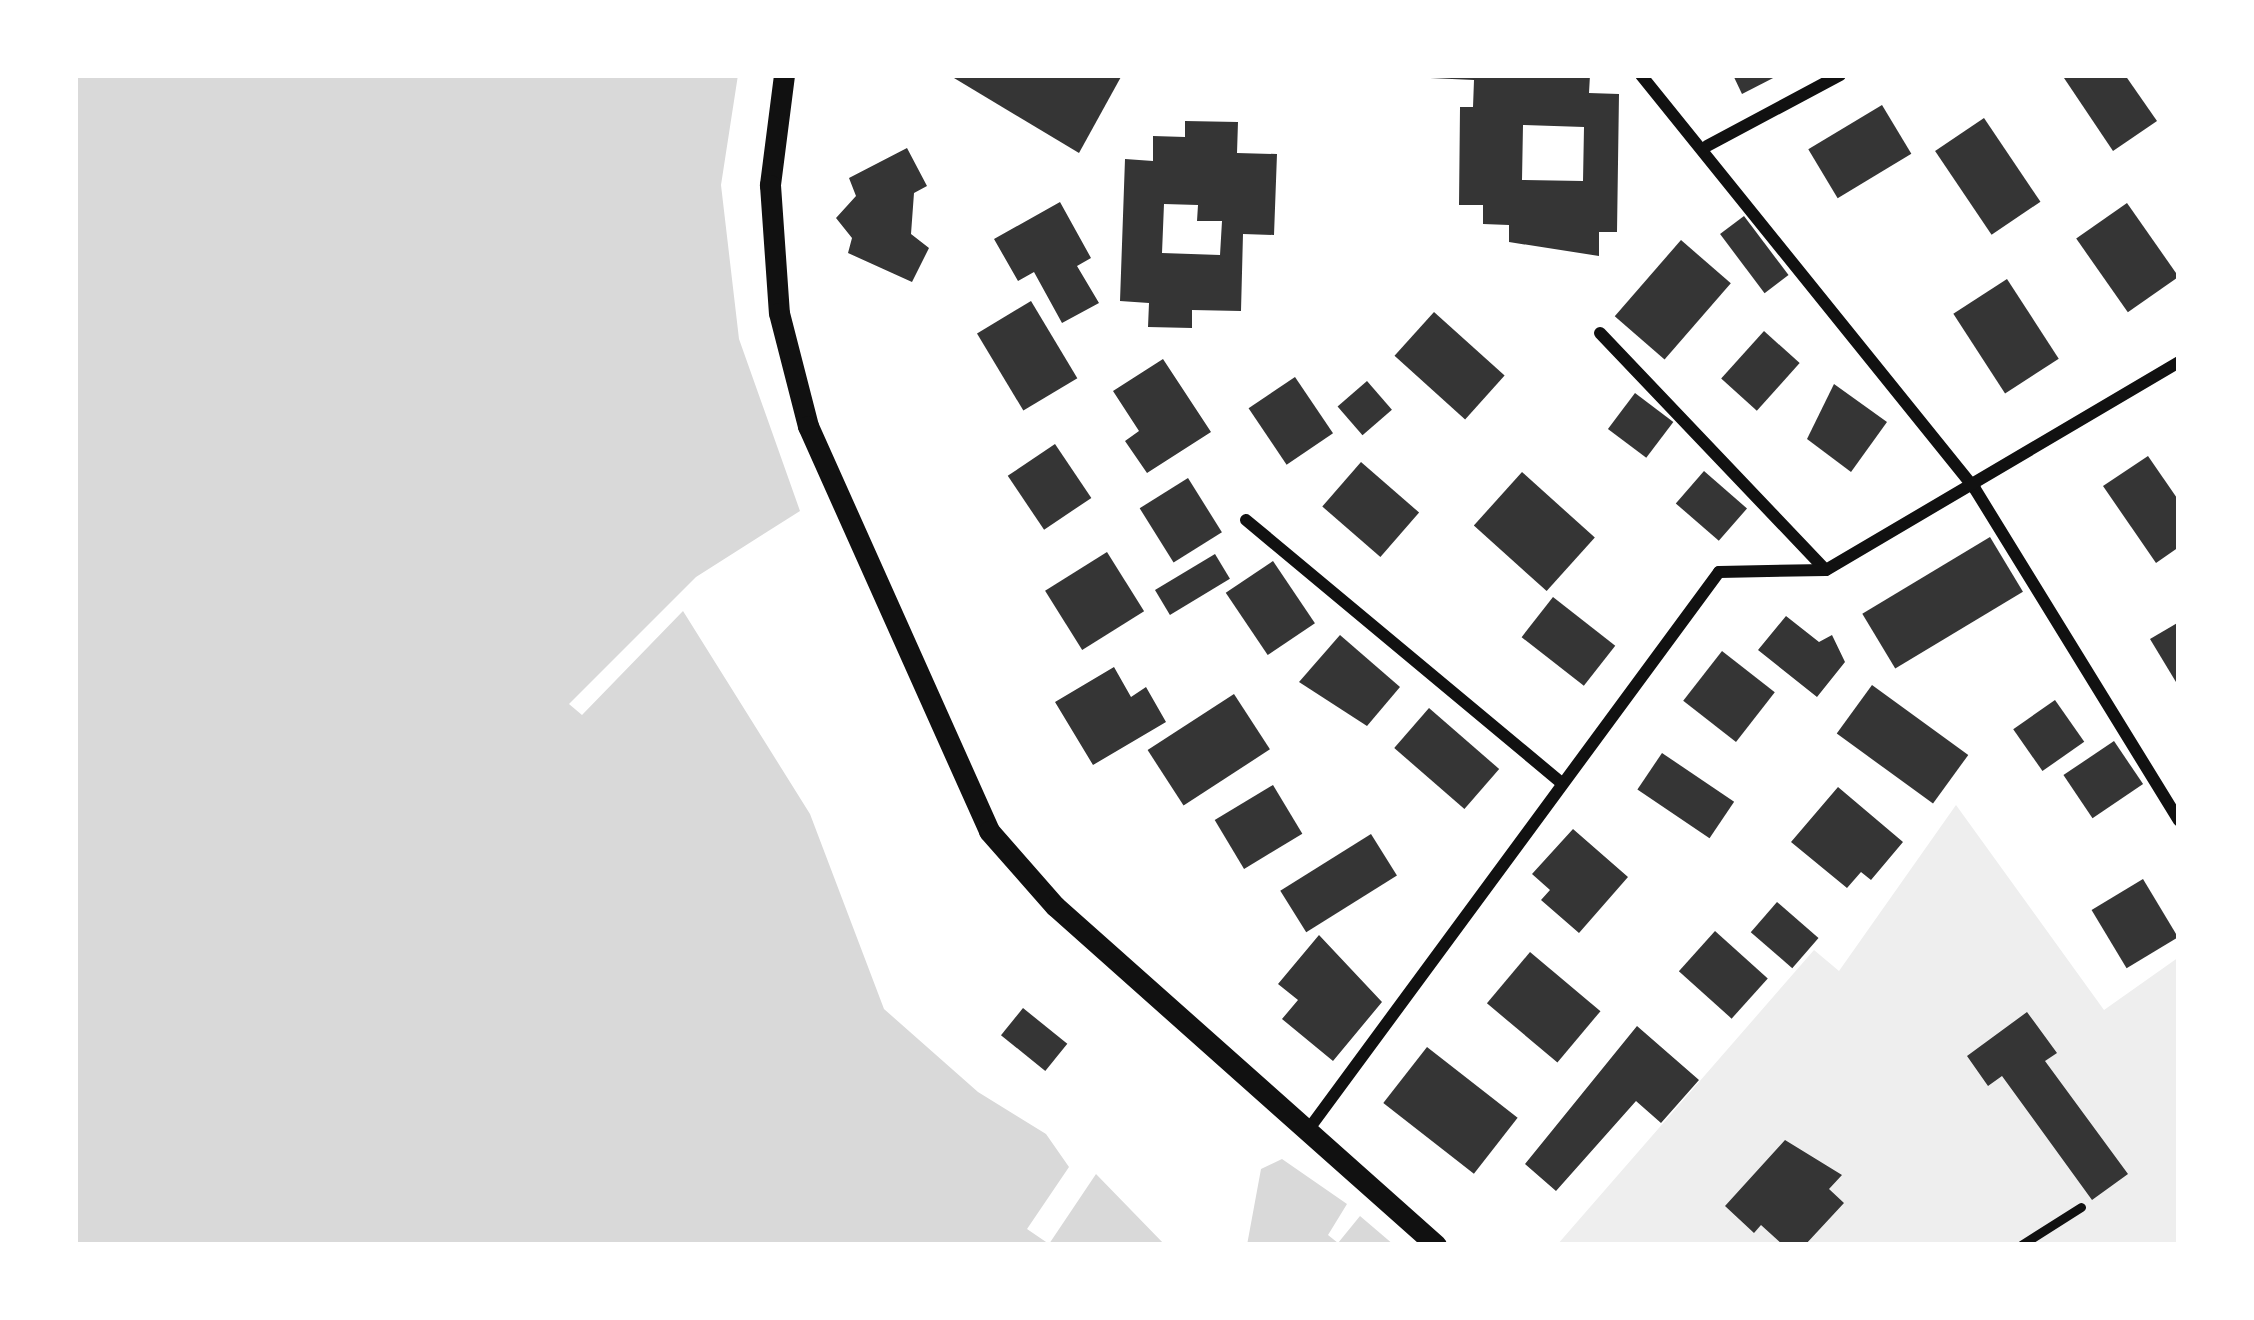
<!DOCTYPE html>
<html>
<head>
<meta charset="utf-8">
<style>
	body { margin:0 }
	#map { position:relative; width:2254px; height:1320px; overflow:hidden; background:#fff; font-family:Commissioner,sans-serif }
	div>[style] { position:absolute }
	.green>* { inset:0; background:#eee }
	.water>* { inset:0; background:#d9d9d9 }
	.building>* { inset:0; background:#353535; transform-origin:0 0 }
	.service>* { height:9px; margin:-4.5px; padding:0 4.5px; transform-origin:4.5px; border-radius:4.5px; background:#111 }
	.minor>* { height:12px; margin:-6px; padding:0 6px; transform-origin:6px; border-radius:6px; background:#111 }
	.tertiary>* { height:21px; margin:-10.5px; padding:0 10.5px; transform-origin:10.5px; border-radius:10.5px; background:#111 }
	span { translate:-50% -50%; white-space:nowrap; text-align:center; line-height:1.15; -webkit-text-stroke:9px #fff; paint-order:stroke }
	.frame { position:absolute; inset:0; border:78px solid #fff; pointer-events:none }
</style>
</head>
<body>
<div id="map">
	<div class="green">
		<i style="clip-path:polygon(1956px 805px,2104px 1010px,2179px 957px,2179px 1245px,1557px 1245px,1814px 950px,1839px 971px)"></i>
	</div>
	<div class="water">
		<i style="clip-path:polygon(75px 75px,738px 75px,721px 185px,739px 339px,800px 511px,696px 577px,569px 704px,582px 715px,683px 611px,810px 814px,884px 1009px,978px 1092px,1046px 1134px,1069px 1167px,1027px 1229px,1049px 1244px,1096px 1174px,1165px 1245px,75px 1245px)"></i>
		<i style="clip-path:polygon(1282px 1159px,1347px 1204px,1328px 1235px,1338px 1243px,1360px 1216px,1394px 1245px,1247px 1245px,1261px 1169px)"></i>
	</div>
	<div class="building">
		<i style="clip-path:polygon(949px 75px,1122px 75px,1079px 153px)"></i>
		<i style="clip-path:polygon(evenodd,1364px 75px,1590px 75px,1589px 93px,1619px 94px,1617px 232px,1599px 232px,1599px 256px,1509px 242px,1509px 225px,1483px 224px,1483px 205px,1459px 205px,1460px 107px,1473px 107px,1474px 80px,1364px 75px,1523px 125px,1584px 127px,1583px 181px,1522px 180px,1523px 125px)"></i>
		<i style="clip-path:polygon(1733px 75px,1779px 75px,1742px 94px)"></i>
		<i style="clip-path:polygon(2062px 75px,2125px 75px,2157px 121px,2113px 151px)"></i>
		<i style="left:1882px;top:105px;width:57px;height:86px;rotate:59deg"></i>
		<i style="left:1984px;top:118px;width:101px;height:59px;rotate:56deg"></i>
		<i style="clip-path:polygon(evenodd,1185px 121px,1238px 122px,1237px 153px,1277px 154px,1274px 235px,1243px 234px,1241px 311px,1192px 310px,1192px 328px,1148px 327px,1149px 303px,1120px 301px,1125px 159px,1153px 161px,1153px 136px,1185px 137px,1185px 121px,1164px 204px,1198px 205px,1197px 221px,1222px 221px,1220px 255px,1162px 253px,1164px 204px)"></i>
		<i style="clip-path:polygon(907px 148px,927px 186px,914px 193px,911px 234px,929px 248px,912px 282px,848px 253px,852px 238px,836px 218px,856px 196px,849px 178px)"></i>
		<i style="clip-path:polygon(1060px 202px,1091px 258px,1077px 266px,1099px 303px,1062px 323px,1034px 272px,1018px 281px,994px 239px)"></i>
		<i style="left:2127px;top:203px;width:90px;height:62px;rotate:55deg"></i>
		<i style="left:1744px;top:216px;width:74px;height:30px;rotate:53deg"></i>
		<i style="left:1681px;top:240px;width:66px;height:101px;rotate:41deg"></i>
		<i style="left:2007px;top:279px;width:95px;height:64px;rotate:57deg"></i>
		<i style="left:1031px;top:301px;width:90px;height:63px;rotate:59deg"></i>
		<i style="left:1434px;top:312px;width:95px;height:59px;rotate:42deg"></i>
		<i style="left:1764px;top:331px;width:48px;height:64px;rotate:42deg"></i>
		<i style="clip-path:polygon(1163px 359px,1211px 432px,1147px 473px,1125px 441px,1139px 431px,1113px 391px)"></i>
		<i style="left:1295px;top:377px;width:68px;height:56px;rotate:56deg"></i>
		<i style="left:1367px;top:381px;width:38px;height:39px;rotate:49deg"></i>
		<i style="clip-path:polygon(1834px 384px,1887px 422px,1851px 472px,1807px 439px)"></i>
		<i style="left:1635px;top:393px;width:48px;height:45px;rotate:37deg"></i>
		<i style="left:1055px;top:444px;width:65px;height:57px;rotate:56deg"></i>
		<i style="clip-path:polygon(2148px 456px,2179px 501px,2179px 547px,2156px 563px,2103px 486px)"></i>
		<i style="left:1361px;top:462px;width:77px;height:59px;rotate:41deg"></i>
		<i style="left:1704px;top:471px;width:57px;height:43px;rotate:41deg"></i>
		<i style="left:1522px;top:472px;width:98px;height:72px;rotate:42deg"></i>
		<i style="left:1188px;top:478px;width:64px;height:57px;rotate:58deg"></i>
		<i style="left:1990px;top:537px;width:64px;height:149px;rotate:59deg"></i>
		<i style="left:1107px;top:552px;width:70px;height:73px;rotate:58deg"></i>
		<i style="left:1215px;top:554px;width:29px;height:70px;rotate:59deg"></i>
		<i style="left:1273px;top:561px;width:75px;height:57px;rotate:56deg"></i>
		<i style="left:1553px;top:597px;width:79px;height:51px;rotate:38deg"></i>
		<i style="clip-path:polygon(1786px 616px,1819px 642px,1832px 635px,1845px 662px,1817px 697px,1758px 650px)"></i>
		<i style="clip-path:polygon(2179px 622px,2179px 687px,2150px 639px)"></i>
		<i style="clip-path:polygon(1340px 635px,1400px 687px,1367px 726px,1299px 682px)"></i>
		<i style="left:1722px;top:651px;width:67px;height:63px;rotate:38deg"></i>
		<i style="clip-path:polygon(1114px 667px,1131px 697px,1146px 687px,1166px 722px,1093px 765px,1055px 702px)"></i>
		<i style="left:1872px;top:685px;width:119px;height:60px;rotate:36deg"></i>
		<i style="left:1234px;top:694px;width:66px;height:103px;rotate:57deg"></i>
		<i style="left:2055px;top:700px;width:51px;height:51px;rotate:55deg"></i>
		<i style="left:1429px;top:708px;width:93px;height:53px;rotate:41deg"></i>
		<i style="left:2114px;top:741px;width:52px;height:61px;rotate:56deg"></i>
		<i style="left:1662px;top:753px;width:87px;height:44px;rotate:34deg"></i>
		<i style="left:1273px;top:785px;width:57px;height:68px;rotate:59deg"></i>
		<i style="clip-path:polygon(1838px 787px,1903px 842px,1871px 880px,1861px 872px,1847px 888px,1791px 842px)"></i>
		<i style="clip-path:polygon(1573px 829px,1628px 877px,1579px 933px,1541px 900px,1550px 890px,1532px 874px)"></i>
		<i style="left:1371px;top:834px;width:49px;height:107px;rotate:58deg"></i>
		<i style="left:2143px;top:879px;width:68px;height:60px;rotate:59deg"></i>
		<i style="left:1777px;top:902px;width:55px;height:40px;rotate:41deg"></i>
		<i style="left:1715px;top:931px;width:71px;height:54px;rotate:42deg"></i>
		<i style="clip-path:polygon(1319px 935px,1382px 1002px,1333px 1061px,1282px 1019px,1298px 1000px,1278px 984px)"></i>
		<i style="left:1530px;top:952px;width:92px;height:67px;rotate:40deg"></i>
		<i style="left:1023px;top:1008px;width:57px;height:35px;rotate:39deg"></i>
		<i style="clip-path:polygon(2027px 1012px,2057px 1053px,2045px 1061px,2128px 1174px,2092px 1200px,2002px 1076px,1988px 1086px,1967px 1056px)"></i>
		<i style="clip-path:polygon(1637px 1026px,1699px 1080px,1661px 1123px,1636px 1101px,1556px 1191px,1525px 1164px)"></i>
		<i style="left:1427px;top:1047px;width:115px;height:71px;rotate:38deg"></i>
		<i style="clip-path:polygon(1785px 1140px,1842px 1175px,1829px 1189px,1844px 1203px,1805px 1245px,1783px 1245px,1761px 1225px,1754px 1233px,1725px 1206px)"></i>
	</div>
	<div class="service">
		<i style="left:2021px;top:1245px;width:71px;rotate:-32.3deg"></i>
	</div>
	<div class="minor">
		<i style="left:1641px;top:75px;width:532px;rotate:51.1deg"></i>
		<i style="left:1975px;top:489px;width:389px;rotate:58.4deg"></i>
		<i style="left:1707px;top:146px;width:151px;rotate:-28.1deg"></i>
		<i style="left:1600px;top:333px;width:327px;rotate:46.4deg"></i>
		<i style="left:1246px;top:520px;width:411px;rotate:39.8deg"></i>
		<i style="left:1311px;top:1126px;width:688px;rotate:-53.63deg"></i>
		<i style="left:1719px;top:572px;width:107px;rotate:-1.1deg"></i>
		<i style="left:1826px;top:570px;width:410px;rotate:-30.5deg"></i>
	</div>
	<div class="tertiary">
		<i style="left:784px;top:75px;width:111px;rotate:97.3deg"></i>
		<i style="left:770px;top:185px;width:128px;rotate:86deg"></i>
		<i style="left:779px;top:313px;width:117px;rotate:75.6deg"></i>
		<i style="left:808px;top:426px;width:444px;rotate:65.9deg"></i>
		<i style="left:989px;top:831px;width:100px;rotate:48.7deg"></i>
		<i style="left:1055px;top:906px;width:510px;rotate:41.66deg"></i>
	</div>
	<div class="frame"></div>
</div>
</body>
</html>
